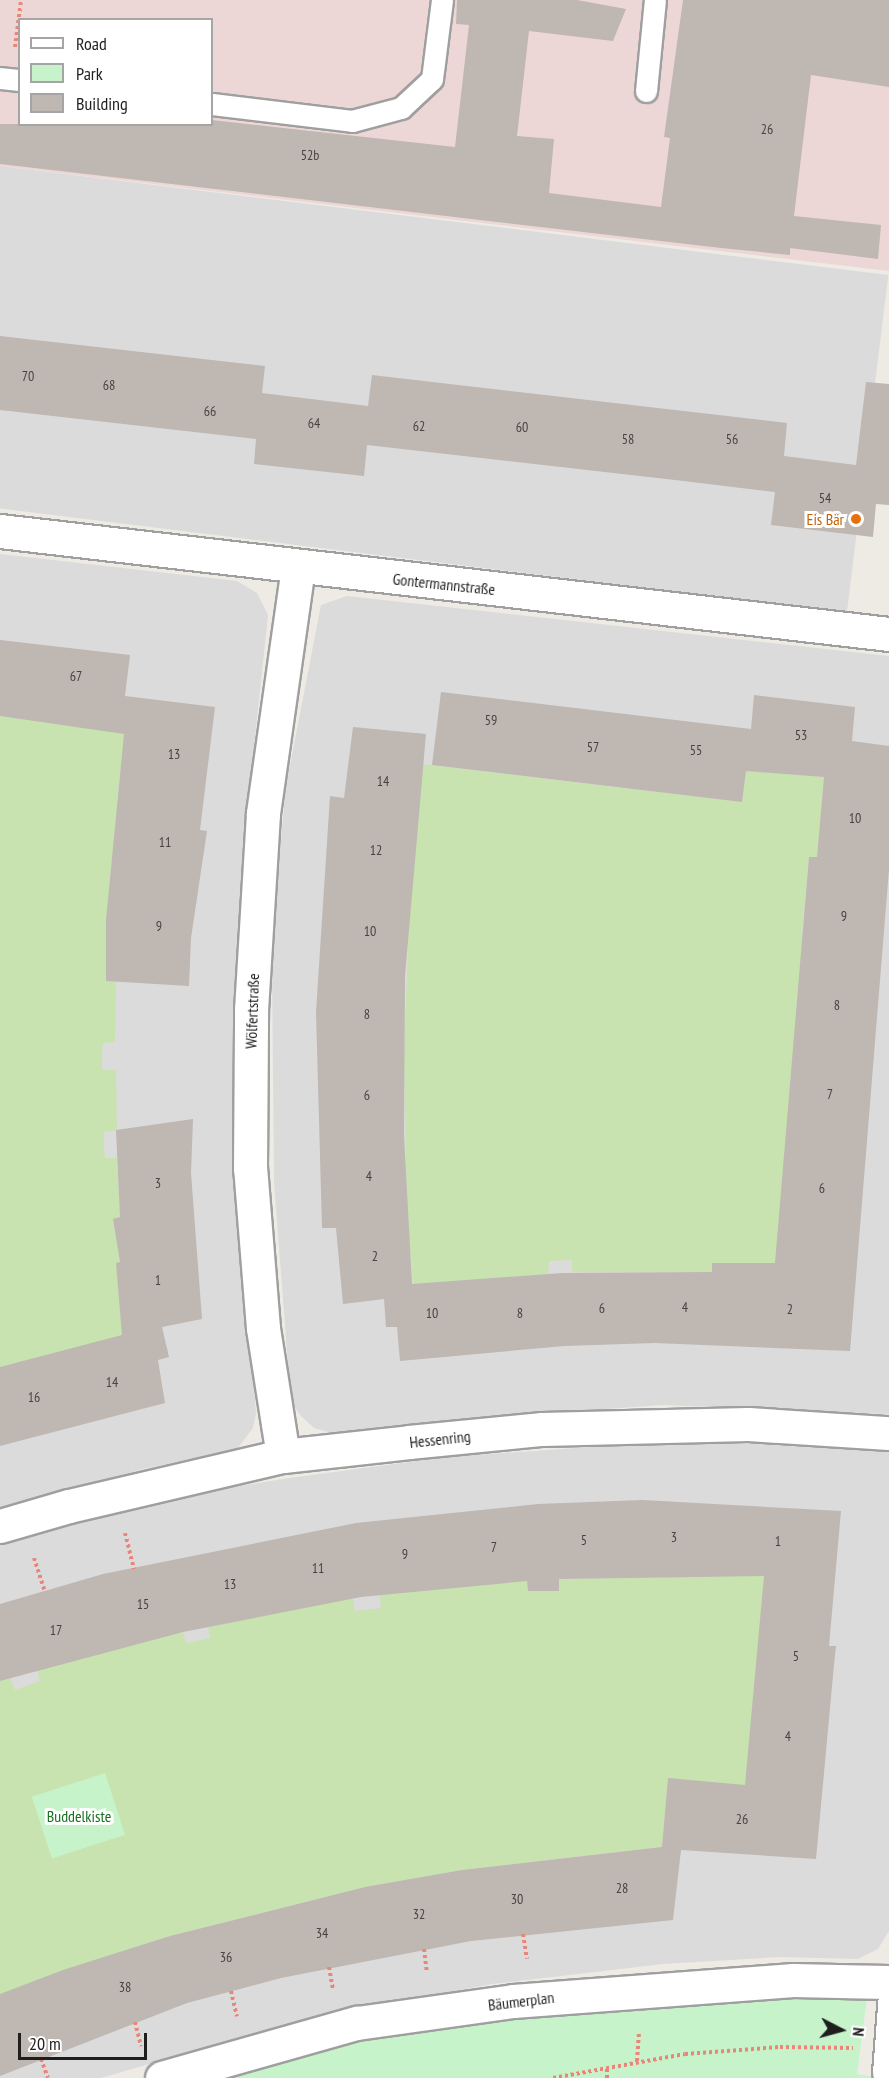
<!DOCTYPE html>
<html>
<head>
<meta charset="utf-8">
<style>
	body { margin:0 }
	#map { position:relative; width:889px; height:2078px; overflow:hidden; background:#eeebe5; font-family:"PT Sans Narrow",sans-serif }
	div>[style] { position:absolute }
	.residential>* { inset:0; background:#dcdbdb; transform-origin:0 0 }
	.commercial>* { inset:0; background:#edd7d6 }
	.grass>* { inset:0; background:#c8e2b0 }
	.park>* { inset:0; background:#c7f3ca; transform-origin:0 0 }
	.building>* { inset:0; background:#beb7b2 }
	.path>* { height:4px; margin-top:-2px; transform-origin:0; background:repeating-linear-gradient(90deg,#ea8679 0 3px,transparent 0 6px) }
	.roads { filter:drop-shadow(2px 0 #9f9f9f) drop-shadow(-2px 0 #9f9f9f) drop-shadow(0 2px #9f9f9f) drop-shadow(0 -2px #9f9f9f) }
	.lane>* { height:21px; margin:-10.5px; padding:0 10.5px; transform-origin:10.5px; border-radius:10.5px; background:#fff }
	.street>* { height:33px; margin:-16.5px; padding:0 16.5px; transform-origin:16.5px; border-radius:16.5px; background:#fff }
	.dots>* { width:16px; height:16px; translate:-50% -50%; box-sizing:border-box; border:3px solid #fff; border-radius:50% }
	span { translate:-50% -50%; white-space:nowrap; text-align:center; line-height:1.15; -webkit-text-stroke:6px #fff; paint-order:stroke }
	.number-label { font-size:14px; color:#464443 }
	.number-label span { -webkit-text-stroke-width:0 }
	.food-label { font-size:16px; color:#c56008 }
	.right { translate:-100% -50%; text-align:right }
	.street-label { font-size:16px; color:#1e1e1e }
	.park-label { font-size:16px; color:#177020 }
	.legend { position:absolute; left:18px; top:18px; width:195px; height:108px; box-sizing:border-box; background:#fff; border:2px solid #a5a5a5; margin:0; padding:8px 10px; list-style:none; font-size:18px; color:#1e1e1e }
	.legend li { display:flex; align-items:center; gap:12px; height:30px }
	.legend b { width:30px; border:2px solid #a5a5a5 }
	.north { position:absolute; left:811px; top:2000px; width:60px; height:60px; -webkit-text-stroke:4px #fff; paint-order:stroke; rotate:96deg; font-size:16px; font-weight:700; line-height:24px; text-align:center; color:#1e1e1e }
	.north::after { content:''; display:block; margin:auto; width:21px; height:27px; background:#1e1e1e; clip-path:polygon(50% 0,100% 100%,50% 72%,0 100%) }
	.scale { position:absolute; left:18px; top:2033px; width:129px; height:27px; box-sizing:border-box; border:3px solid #1e1e1e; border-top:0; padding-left:8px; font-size:18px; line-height:21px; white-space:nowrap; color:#1e1e1e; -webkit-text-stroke:4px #fff; paint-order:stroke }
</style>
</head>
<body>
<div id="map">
	<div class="residential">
		<i style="left:0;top:166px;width:895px;height:340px;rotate:7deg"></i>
		<i style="clip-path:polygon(0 554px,237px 581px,257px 593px,268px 615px,245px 833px,236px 971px,234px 1146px,256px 1413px,253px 1428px,237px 1449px,143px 1469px,0 1509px)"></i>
		<i style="clip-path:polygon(347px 596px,889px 656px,889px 1414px,662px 1405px,450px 1420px,335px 1434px,314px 1428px,300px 1415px,294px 1406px,288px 1365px,274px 1182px,272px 970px,277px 881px,286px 786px,321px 605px)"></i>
		<i style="clip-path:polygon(633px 1444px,755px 1444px,889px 1452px,889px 1931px,878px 1949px,858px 1959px,780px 1957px,663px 1964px,492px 1984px,304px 2019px,101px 2078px,0 2078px,0 1545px,179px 1496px,289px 1478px,447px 1457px)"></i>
	</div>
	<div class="commercial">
		<i style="clip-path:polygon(evenodd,0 0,889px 0,889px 271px,0 166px,0 0,20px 20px,212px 20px,212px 124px,20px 124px,20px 20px)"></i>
	</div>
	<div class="grass">
		<i style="clip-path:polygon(0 716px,137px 732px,120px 773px,117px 802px,129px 804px,111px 865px,106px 980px,116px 981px,115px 1042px,103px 1043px,102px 1056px,102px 1070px,116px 1070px,117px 1130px,104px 1132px,104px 1145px,105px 1158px,117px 1158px,120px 1217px,113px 1220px,115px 1233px,120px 1233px,129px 1334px,0 1367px)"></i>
		<i style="clip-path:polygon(422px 764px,742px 802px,746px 771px,824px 777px,817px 857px,809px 857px,802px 933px,812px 934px,798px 987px,795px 1023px,800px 1077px,790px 1076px,789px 1274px,728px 1263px,712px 1263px,712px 1272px,572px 1272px,572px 1260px,549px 1261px,548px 1274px,413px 1285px,407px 1211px,404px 1054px,410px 895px)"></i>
		<i style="clip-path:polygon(769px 1575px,745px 1789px,668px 1778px,662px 1847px,462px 1870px,365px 1887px,169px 1936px,0 1994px,0 1681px,10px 1677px,15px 1690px,40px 1681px,37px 1670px,183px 1632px,186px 1643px,197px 1641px,210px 1638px,208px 1626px,353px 1598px,355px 1611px,381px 1608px,380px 1595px,527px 1581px,529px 1591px,558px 1591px,559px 1579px)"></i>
	</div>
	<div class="park">
		<i style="left:105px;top:1773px;width:65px;height:77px;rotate:72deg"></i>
		<i style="clip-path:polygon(727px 1995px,867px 1998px,857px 2074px,880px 2078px,210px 2078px,319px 2048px,455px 2021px)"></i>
	</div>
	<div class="building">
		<i style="clip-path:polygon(457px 0,577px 0,626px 9px,613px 41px,529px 31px,517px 136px,554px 139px,549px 193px,661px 207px,670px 138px,664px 137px,683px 0,889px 0,889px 87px,811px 75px,794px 216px,881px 225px,878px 259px,790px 248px,790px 255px,721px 248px,0 164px,0 124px,212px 124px,212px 120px,455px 147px,469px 25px,456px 24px)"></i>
		<i style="clip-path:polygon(0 336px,265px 366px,262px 393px,368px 406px,372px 375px,787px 423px,784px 456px,856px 465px,866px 382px,889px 384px,889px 505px,876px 504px,873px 537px,771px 525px,775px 492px,675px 480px,367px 445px,364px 476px,254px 464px,256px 439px,0 410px)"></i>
		<i style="clip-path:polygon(0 640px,130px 655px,125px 696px,215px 707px,200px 830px,207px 831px,191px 938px,189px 986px,106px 981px,106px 920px,124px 734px,0 716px)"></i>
		<i style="clip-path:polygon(441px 692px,751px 729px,754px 695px,855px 707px,852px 741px,889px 746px,889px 869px,850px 1351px,655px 1343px,564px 1346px,400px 1361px,397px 1327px,386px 1327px,384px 1299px,343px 1304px,336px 1228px,322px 1228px,316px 1012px,330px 796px,344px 798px,353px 727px,426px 734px,405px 976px,404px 1135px,412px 1284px,563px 1273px,712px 1272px,712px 1263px,775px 1263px,809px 857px,817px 857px,824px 777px,746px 771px,742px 802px,432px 765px)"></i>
		<i style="clip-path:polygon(193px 1119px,191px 1173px,202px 1319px,162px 1327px,169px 1357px,158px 1360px,165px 1403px,0 1446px,0 1367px,122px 1335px,116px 1263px,120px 1262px,113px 1219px,120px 1217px,116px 1130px)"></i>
		<i style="clip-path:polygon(642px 1500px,841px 1511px,829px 1646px,836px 1646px,834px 1665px,816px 1859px,681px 1850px,673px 1920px,471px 1941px,281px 1978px,187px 2003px,0 2076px,0 1994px,63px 1970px,170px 1936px,365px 1887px,462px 1870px,662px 1847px,668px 1778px,745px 1785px,764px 1576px,559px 1579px,559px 1591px,528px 1591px,527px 1581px,361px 1597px,183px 1632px,0 1681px,0 1604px,103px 1574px,356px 1523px,538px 1504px)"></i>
	</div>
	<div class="path">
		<i style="left:15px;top:47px;width:47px;rotate:-82.7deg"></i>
		<i style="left:125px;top:1533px;width:37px;rotate:76deg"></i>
		<i style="left:34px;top:1558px;width:35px;rotate:72deg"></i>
		<i style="left:523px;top:1934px;width:25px;rotate:81deg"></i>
		<i style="left:424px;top:1949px;width:24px;rotate:83deg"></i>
		<i style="left:329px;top:1967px;width:23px;rotate:80deg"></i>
		<i style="left:231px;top:1991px;width:26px;rotate:77deg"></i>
		<i style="left:135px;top:2022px;width:25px;rotate:76deg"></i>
		<i style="left:41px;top:2059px;width:20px;rotate:70deg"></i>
		<i style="left:637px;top:2061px;width:30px;rotate:-86deg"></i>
		<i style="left:553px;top:2078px;width:134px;rotate:-10.3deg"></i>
		<i style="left:685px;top:2054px;width:95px;rotate:-4.2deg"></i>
		<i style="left:780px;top:2047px;width:73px;rotate:0.8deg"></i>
		<i style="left:607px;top:2078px;width:10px;rotate:-90deg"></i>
	</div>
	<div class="roads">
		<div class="lane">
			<i style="left:0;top:78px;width:20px;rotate:6deg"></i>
			<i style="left:646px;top:91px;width:91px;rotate:-84.4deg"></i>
			<i style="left:212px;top:104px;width:141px;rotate:6.9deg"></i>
			<i style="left:352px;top:121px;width:51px;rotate:-14.9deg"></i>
			<i style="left:401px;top:108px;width:42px;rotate:-43.1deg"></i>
			<i style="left:432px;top:79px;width:80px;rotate:-82.8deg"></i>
			<i style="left:883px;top:2073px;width:79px;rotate:-85.7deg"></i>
		</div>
		<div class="street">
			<i style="left:0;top:531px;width:895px;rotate:6.61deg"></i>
			<i style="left:283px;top:1456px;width:130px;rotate:-98.9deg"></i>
			<i style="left:263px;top:1328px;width:161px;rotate:-94.6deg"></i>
			<i style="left:250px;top:1168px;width:158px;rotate:-89.6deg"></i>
			<i style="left:251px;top:1010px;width:197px;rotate:-86.5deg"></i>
			<i style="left:263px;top:813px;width:248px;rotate:-81.9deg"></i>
			<i style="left:0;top:1526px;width:72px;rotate:-16.2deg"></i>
			<i style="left:69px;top:1506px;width:220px;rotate:-13.2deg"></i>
			<i style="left:283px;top:1456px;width:127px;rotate:-6.3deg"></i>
			<i style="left:409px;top:1442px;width:134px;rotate:-5.6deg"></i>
			<i style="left:542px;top:1429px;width:206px;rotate:-1.4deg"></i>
			<i style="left:748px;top:1424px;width:141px;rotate:3.7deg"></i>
			<i style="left:162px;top:2078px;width:203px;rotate:-15.8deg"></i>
			<i style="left:357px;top:2023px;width:158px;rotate:-8deg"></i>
			<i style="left:513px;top:2001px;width:281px;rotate:-4.3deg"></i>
			<i style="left:793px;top:1980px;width:96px;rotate:1.2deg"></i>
		</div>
	</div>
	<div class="dots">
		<i style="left:856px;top:519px;background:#e8710a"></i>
	</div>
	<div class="number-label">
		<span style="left:767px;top:129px">26</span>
		<span style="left:310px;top:155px">52b</span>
		<span style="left:28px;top:376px">70</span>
		<span style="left:109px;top:385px">68</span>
		<span style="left:210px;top:411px">66</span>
		<span style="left:314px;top:423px">64</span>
		<span style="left:419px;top:426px">62</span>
		<span style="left:522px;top:427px">60</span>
		<span style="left:628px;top:439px">58</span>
		<span style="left:732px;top:439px">56</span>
		<span style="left:825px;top:498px">54</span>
		<span style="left:76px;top:676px">67</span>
		<span style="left:491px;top:720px">59</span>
		<span style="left:801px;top:735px">53</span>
		<span style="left:593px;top:747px">57</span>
		<span style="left:696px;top:750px">55</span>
		<span style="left:174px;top:754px">13</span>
		<span style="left:383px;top:781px">14</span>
		<span style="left:855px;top:818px">10</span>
		<span style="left:165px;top:842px">11</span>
		<span style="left:376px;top:850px">12</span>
		<span style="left:844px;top:916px">9</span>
		<span style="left:159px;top:926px">9</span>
		<span style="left:370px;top:931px">10</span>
		<span style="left:837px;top:1005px">8</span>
		<span style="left:367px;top:1014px">8</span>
		<span style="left:830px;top:1094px">7</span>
		<span style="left:367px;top:1095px">6</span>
		<span style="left:369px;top:1176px">4</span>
		<span style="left:158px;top:1183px">3</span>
		<span style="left:822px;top:1188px">6</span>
		<span style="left:375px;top:1256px">2</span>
		<span style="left:158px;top:1280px">1</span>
		<span style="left:685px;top:1307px">4</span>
		<span style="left:602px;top:1308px">6</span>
		<span style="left:790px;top:1309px">2</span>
		<span style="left:432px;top:1313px">10</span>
		<span style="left:520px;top:1313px">8</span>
		<span style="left:112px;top:1382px">14</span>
		<span style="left:34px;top:1397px">16</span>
		<span style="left:674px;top:1537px">3</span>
		<span style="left:584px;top:1540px">5</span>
		<span style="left:778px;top:1541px">1</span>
		<span style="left:494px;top:1547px">7</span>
		<span style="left:405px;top:1554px">9</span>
		<span style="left:318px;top:1568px">11</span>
		<span style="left:230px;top:1584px">13</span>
		<span style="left:143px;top:1604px">15</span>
		<span style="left:56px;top:1630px">17</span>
		<span style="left:796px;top:1656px">5</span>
		<span style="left:788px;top:1736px">4</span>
		<span style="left:742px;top:1819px">26</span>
		<span style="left:622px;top:1888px">28</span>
		<span style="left:517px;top:1899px">30</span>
		<span style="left:419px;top:1914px">32</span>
		<span style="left:322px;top:1933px">34</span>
		<span style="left:226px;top:1957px">36</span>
		<span style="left:125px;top:1987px">38</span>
	</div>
	<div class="food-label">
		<span class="right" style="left:844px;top:519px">Eis Bär</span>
	</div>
	<div class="street-label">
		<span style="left:444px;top:584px;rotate:6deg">Gontermannstraße</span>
		<span style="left:252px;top:1011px;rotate:-88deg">Wölfertstraße</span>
		<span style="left:440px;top:1439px;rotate:-6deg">Hessenring</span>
		<span style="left:521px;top:2001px;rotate:-7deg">Bäumerplan</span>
	</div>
	<div class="park-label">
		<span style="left:79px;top:1816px">Buddelkiste</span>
	</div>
	<ul class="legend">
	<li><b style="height:8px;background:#fff"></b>Road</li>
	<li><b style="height:16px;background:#c7f3ca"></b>Park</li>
	<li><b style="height:16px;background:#beb7b2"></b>Building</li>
	</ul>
	<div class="north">N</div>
	<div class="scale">20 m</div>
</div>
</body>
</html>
